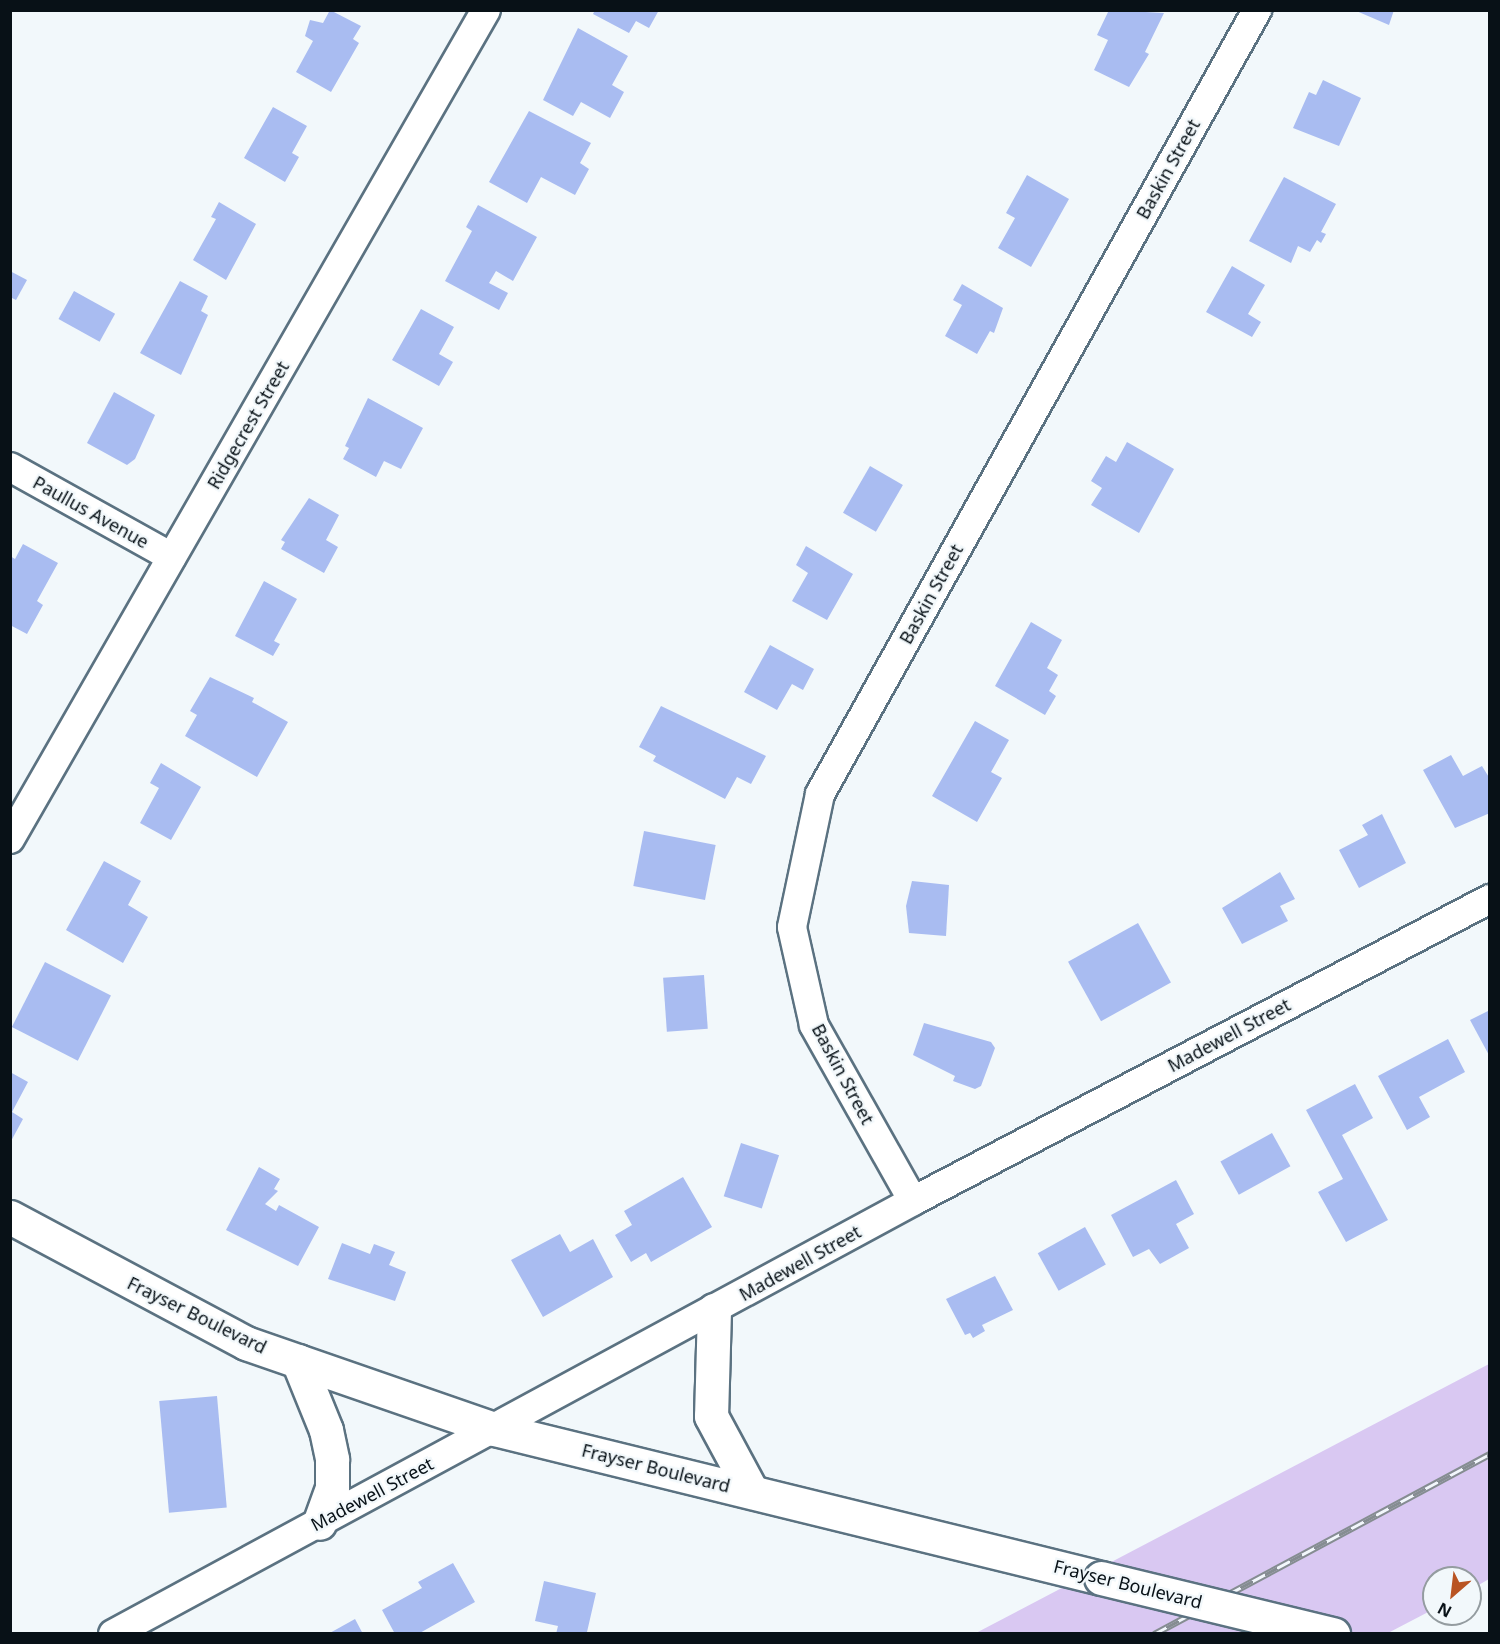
<!DOCTYPE html>
<html>
<head>
<meta charset="utf-8">
<style>
	body { margin:0 }
	#map { position:relative; width:1500px; height:1644px; overflow:hidden; background:#f2f8fb; font-family:"Noto Sans",sans-serif }
	div>[style] { position:absolute }
	.green>* { inset:0; background:#d9c8f2 }
	.building>* { inset:0; background:#a9bcf1; transform-origin:0 0 }
	.roads { filter:drop-shadow(2px 0 #5b7281) drop-shadow(-2px 0 #5b7281) drop-shadow(0 2px #5b7281) drop-shadow(0 -2px #5b7281) }
	.minor>* { height:28px; margin:-14px; padding:0 14px; transform-origin:14px; border-radius:14px; background:#fff }
	.secondary>* { height:33px; margin:-16.5px; padding:0 16.5px; transform-origin:16.5px; border-radius:16.5px; background:#fff }
	.rail>* { height:7px; margin-top:-3.5px; transform-origin:0; background:repeating-linear-gradient(90deg,#f2f8fb 0 14px,#858d91 0 28px); box-sizing:border-box; border-block:2px solid #858d91 }
	.bridges { filter:drop-shadow(2px 0 #5b7281) drop-shadow(-2px 0 #5b7281) drop-shadow(0 2px #5b7281) drop-shadow(0 -2px #5b7281) }
	.secondary-bridge>* { height:33px; margin:-16.5px; padding:0 16.5px; transform-origin:16.5px; border-radius:16.5px; background:#fff }
	span { translate:-50% -50%; white-space:nowrap; text-align:center; line-height:1.15; -webkit-text-stroke:4.5px #f2f8fb; paint-order:stroke }
	.street-label { font-size:18px; color:#081117 }
	.frame { position:absolute; inset:0; border:12px solid #081117; pointer-events:none }
	.north { position:absolute; left:1422px; top:1566px; width:60px; height:60px; box-sizing:border-box; background:#f2f8fb; border:2px solid #949ca0; border-radius:50%; rotate:208deg; font-size:16px; font-weight:700; line-height:24px; text-align:center; color:#081117 }
	.north::after { content:''; display:block; margin:auto; width:21px; height:27px; background:#b95423; clip-path:polygon(50% 0,100% 100%,50% 72%,0 100%) }
</style>
</head>
<body>
<div id="map">
	<div class="green">
		<i style="clip-path:polygon(1489px 1364px,1489px 1579px,1470px 1590px,1470px 1578px,1434px 1578px,1434px 1609px,1388px 1633px,974px 1634px)"></i>
	</div>
	<div class="building">
		<i style="clip-path:polygon(330px 10px,361px 26px,353px 39px,359px 43px,331px 92px,296px 72px,313px 41px,305px 36px,310px 20px,323px 23px)"></i>
		<i style="clip-path:polygon(595px 10px,659px 10px,649px 28px,636px 21px,629px 33px,593px 14px)"></i>
		<i style="clip-path:polygon(1109px 10px,1164px 13px,1145px 52px,1149px 54px,1129px 87px,1094px 70px,1108px 40px,1097px 35px)"></i>
		<i style="clip-path:polygon(1354px 10px,1394px 10px,1389px 25px)"></i>
		<i style="clip-path:polygon(578px 28px,628px 56px,612px 85px,624px 92px,610px 118px,581px 102px,573px 116px,543px 100px)"></i>
		<i style="clip-path:polygon(1323px 80px,1361px 98px,1339px 146px,1293px 128px,1309px 92px,1316px 95px)"></i>
		<i style="clip-path:polygon(273px 107px,307px 126px,292px 153px,299px 157px,285px 182px,244px 158px)"></i>
		<i style="clip-path:polygon(529px 111px,591px 143px,580px 163px,589px 169px,575px 195px,541px 177px,527px 203px,489px 182px)"></i>
		<i style="clip-path:polygon(1027px 175px,1069px 199px,1031px 267px,998px 248px,1015px 218px,1006px 213px)"></i>
		<i style="clip-path:polygon(1284px 177px,1336px 204px,1321px 232px,1326px 234px,1321px 243px,1317px 240px,1310px 252px,1298px 246px,1291px 263px,1249px 241px)"></i>
		<i style="clip-path:polygon(219px 202px,256px 224px,226px 280px,193px 260px,216px 219px,211px 217px)"></i>
		<i style="clip-path:polygon(478px 205px,537px 237px,513px 281px,496px 271px,489px 283px,508px 293px,499px 310px,445px 281px,472px 231px,466px 227px)"></i>
		<i style="clip-path:polygon(1232px 266px,1265px 285px,1248px 314px,1261px 322px,1252px 337px,1206px 312px)"></i>
		<i style="clip-path:polygon(10px 271px,27px 280px,16px 300px,10px 297px)"></i>
		<i style="clip-path:polygon(180px 281px,208px 296px,201px 311px,208px 315px,181px 375px,140px 353px)"></i>
		<i style="clip-path:polygon(962px 284px,1003px 308px,994px 333px,990px 331px,977px 354px,945px 336px,962px 305px,953px 300px)"></i>
		<i style="left:74px;top:291px;width:47px;height:32px;rotate:29deg"></i>
		<i style="clip-path:polygon(421px 309px,454px 327px,439px 354px,453px 362px,439px 386px,392px 360px)"></i>
		<i style="clip-path:polygon(114px 392px,155px 415px,135px 459px,127px 465px,87px 443px)"></i>
		<i style="clip-path:polygon(368px 398px,423px 428px,401px 469px,384px 461px,376px 477px,343px 459px,349px 448px,345px 446px)"></i>
		<i style="clip-path:polygon(1127px 442px,1174px 469px,1139px 533px,1091px 505px,1102px 488px,1091px 481px,1106px 456px,1116px 462px)"></i>
		<i style="left:870px;top:466px;width:38px;height:54px;rotate:30deg"></i>
		<i style="clip-path:polygon(309px 498px,339px 515px,326px 540px,338px 547px,324px 573px,281px 549px,285px 542px,281px 540px)"></i>
		<i style="clip-path:polygon(23px 544px,58px 563px,37px 601px,43px 605px,27px 634px,10px 625px,10px 556px,15px 559px)"></i>
		<i style="clip-path:polygon(806px 546px,853px 574px,827px 620px,792px 601px,808px 573px,796px 565px)"></i>
		<i style="clip-path:polygon(264px 581px,297px 599px,274px 641px,280px 644px,273px 656px,235px 636px)"></i>
		<i style="clip-path:polygon(1031px 622px,1062px 640px,1047px 668px,1058px 675px,1049px 691px,1056px 696px,1045px 715px,995px 686px)"></i>
		<i style="clip-path:polygon(770px 645px,814px 669px,803px 690px,792px 684px,777px 710px,744px 692px)"></i>
		<i style="clip-path:polygon(210px 677px,254px 698px,252px 702px,288px 722px,257px 777px,185px 736px,197px 715px,190px 711px)"></i>
		<i style="clip-path:polygon(661px 706px,766px 756px,751px 784px,737px 777px,725px 799px,653px 761px,656px 756px,639px 747px)"></i>
		<i style="clip-path:polygon(975px 721px,1009px 740px,991px 772px,1002px 778px,977px 822px,932px 796px)"></i>
		<i style="clip-path:polygon(1451px 755px,1463px 776px,1482px 766px,1490px 779px,1490px 813px,1455px 828px,1423px 770px)"></i>
		<i style="clip-path:polygon(161px 763px,201px 787px,171px 840px,140px 823px,159px 788px,150px 783px)"></i>
		<i style="clip-path:polygon(1382px 814px,1406px 863px,1359px 888px,1339px 850px,1368px 835px,1362px 825px)"></i>
		<i style="left:644px;top:831px;width:73px;height:56px;rotate:11deg"></i>
		<i style="clip-path:polygon(104px 861px,141px 881px,128px 905px,148px 917px,123px 963px,66px 930px)"></i>
		<i style="clip-path:polygon(1280px 872px,1295px 899px,1280px 906px,1288px 921px,1242px 944px,1222px 908px)"></i>
		<i style="clip-path:polygon(912px 881px,949px 885px,946px 936px,909px 933px,906px 906px)"></i>
		<i style="left:1138px;top:923px;width:68px;height:80px;rotate:61deg"></i>
		<i style="left:45px;top:962px;width:74px;height:73px;rotate:27deg"></i>
		<i style="left:704px;top:975px;width:54px;height:41px;rotate:86deg"></i>
		<i style="clip-path:polygon(1490px 1010px,1490px 1057px,1470px 1020px)"></i>
		<i style="clip-path:polygon(924px 1023px,991px 1042px,995px 1048px,981px 1086px,975px 1089px,953px 1081px,955px 1076px,913px 1055px)"></i>
		<i style="clip-path:polygon(1448px 1039px,1465px 1072px,1419px 1097px,1430px 1117px,1407px 1130px,1378px 1076px)"></i>
		<i style="clip-path:polygon(10px 1072px,28px 1082px,12px 1112px,23px 1119px,10px 1143px)"></i>
		<i style="clip-path:polygon(1355px 1084px,1373px 1118px,1342px 1135px,1388px 1220px,1346px 1242px,1318px 1192px,1343px 1179px,1306px 1110px)"></i>
		<i style="left:1272px;top:1133px;width:38px;height:59px;rotate:61deg"></i>
		<i style="left:741px;top:1143px;width:40px;height:56px;rotate:18deg"></i>
		<i style="clip-path:polygon(259px 1167px,280px 1179px,274px 1189px,278px 1191px,265px 1204px,276px 1211px,279px 1205px,319px 1227px,298px 1266px,226px 1230px)"></i>
		<i style="clip-path:polygon(683px 1177px,712px 1227px,651px 1262px,646px 1253px,631px 1262px,615px 1235px,632px 1225px,624px 1211px)"></i>
		<i style="clip-path:polygon(1176px 1180px,1194px 1214px,1176px 1224px,1189px 1248px,1160px 1264px,1149px 1249px,1133px 1257px,1111px 1215px)"></i>
		<i style="left:1085px;top:1227px;width:43px;height:54px;rotate:61deg"></i>
		<i style="clip-path:polygon(560px 1234px,570px 1252px,593px 1239px,613px 1277px,543px 1317px,511px 1260px)"></i>
		<i style="clip-path:polygon(342px 1243px,370px 1254px,374px 1244px,395px 1252px,389px 1265px,406px 1272px,395px 1301px,328px 1279px)"></i>
		<i style="clip-path:polygon(995px 1276px,1013px 1310px,982px 1325px,985px 1331px,973px 1338px,970px 1333px,965px 1335px,946px 1299px)"></i>
		<i style="left:217px;top:1396px;width:112px;height:58px;rotate:85deg"></i>
		<i style="clip-path:polygon(453px 1563px,475px 1602px,418px 1634px,395px 1634px,382px 1610px,422px 1588px,418px 1582px)"></i>
		<i style="clip-path:polygon(544px 1581px,596px 1593px,587px 1632px,556px 1634px,558px 1626px,535px 1621px)"></i>
		<i style="clip-path:polygon(355px 1619px,363px 1634px,328px 1634px)"></i>
	</div>
	<div class="roads">
		<div class="minor">
			<i style="left:10px;top:467px;width:185px;rotate:29.1deg"></i>
			<i style="left:10px;top:839px;width:956px;rotate:-60.14deg"></i>
			<i style="left:913px;top:1201px;width:202px;rotate:-119.4deg"></i>
			<i style="left:814px;top:1025px;width:100px;rotate:-102.7deg"></i>
			<i style="left:792px;top:927px;width:136px;rotate:-78.1deg"></i>
			<i style="left:820px;top:794px;width:898px;rotate:-60.86deg"></i>
			<i style="left:113px;top:1634px;width:910px;rotate:-28.42deg"></i>
			<i style="left:913px;top:1201px;width:651px;rotate:-27.63deg"></i>
		</div>
		<div class="secondary">
			<i style="left:10px;top:1217px;width:268px;rotate:28.1deg"></i>
			<i style="left:246px;top:1343px;width:262px;rotate:19.1deg"></i>
			<i style="left:494px;top:1429px;width:625px;rotate:13.79deg"></i>
			<i style="left:714px;top:1310px;width:106px;rotate:91.6deg"></i>
			<i style="left:711px;top:1416px;width:86px;rotate:61.7deg"></i>
			<i style="left:298px;top:1361px;width:74px;rotate:67.9deg"></i>
			<i style="left:326px;top:1430px;width:30px;rotate:78deg"></i>
			<i style="left:332px;top:1459px;width:29px;rotate:90deg"></i>
			<i style="left:332px;top:1488px;width:37px;rotate:110deg"></i>
		</div>
	</div>
	<div class="rail">
		<i style="left:1154px;top:1634px;width:381px;rotate:-28.2deg"></i>
	</div>
	<div class="bridges">
		<div class="secondary-bridge">
			<i style="left:1101px;top:1578px;width:239px;rotate:13.6deg"></i>
		</div>
	</div>
	<div class="street-label">
		<span style="left:1168px;top:169px;rotate:-61deg">Baskin Street</span>
		<span style="left:248px;top:425px;rotate:-60deg">Ridgecrest Street</span>
		<span style="left:91px;top:512px;rotate:29deg">Paullus Avenue</span>
		<span style="left:931px;top:594px;rotate:-61deg">Baskin Street</span>
		<span style="left:1229px;top:1035px;rotate:-28deg">Madewell Street</span>
		<span style="left:843px;top:1074px;rotate:62deg">Baskin Street</span>
		<span style="left:800px;top:1263px;rotate:-29deg">Madewell Street</span>
		<span style="left:197px;top:1315px;rotate:26deg">Frayser Boulevard</span>
		<span style="left:656px;top:1468px;rotate:14deg">Frayser Boulevard</span>
		<span style="left:372px;top:1494px;rotate:-28deg">Madewell Street</span>
		<span style="left:1128px;top:1584px;rotate:14deg">Frayser Boulevard</span>
	</div>
	<div class="frame"></div>
	<div class="north">N</div>
</div>
</body>
</html>
